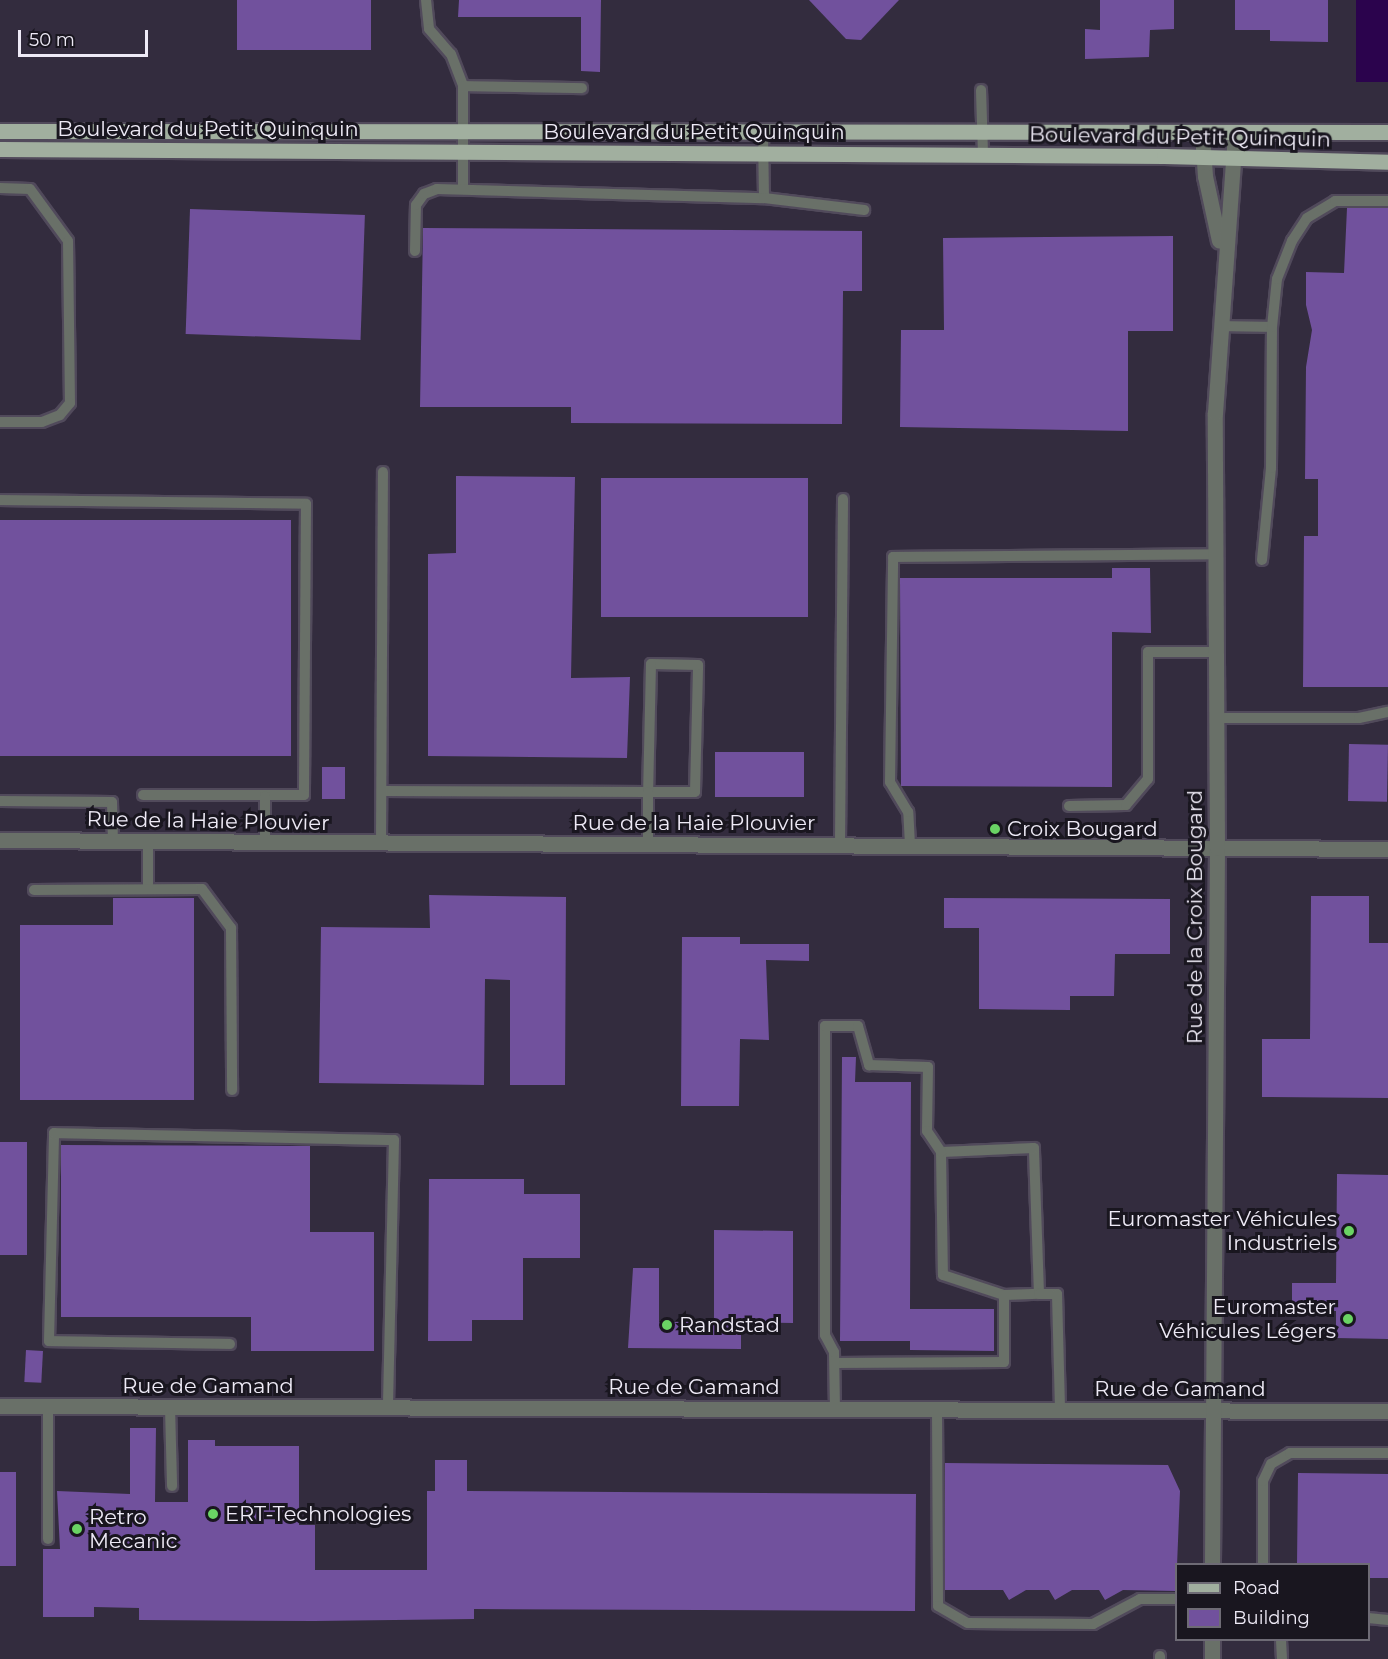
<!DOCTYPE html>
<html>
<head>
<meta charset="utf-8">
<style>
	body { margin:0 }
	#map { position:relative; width:1388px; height:1659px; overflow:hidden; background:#332c3e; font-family:Montserrat,sans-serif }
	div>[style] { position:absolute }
	.water>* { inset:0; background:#2b034d; transform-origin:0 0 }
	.building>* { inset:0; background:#71519d; transform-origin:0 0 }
	.roads { filter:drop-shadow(2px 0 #514a5b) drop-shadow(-2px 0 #514a5b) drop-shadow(0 2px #514a5b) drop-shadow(0 -2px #514a5b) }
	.lane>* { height:10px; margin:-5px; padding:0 5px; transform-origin:5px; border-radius:5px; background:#697068 }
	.street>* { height:15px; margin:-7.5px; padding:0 7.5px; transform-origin:7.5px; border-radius:7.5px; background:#697068 }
	.primary>* { height:15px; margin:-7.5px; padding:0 7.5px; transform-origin:7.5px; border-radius:7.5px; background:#a1af9f }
	.dots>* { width:16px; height:16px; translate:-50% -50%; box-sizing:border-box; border:3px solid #19161f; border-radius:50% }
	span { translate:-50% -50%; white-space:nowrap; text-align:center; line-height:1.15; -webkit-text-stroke:6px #19161f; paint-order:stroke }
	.street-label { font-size:21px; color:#eeeaf6 }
	.poi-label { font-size:21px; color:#eeeaf6 }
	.left { translate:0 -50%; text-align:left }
	.right { translate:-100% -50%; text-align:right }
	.legend { position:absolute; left:1175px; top:1563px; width:195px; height:78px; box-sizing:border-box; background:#19161f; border:2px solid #6e6b75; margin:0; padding:8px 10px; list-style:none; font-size:18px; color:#eeeaf6 }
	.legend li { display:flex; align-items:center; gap:12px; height:30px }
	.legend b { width:30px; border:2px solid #6e6b75 }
	.scale { position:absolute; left:18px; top:30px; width:130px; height:27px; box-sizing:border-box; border:3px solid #eeeaf6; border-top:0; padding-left:8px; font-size:18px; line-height:21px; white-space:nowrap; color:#eeeaf6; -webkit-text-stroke:4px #19161f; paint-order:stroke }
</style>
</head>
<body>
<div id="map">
	<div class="water">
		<i style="left:1356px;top:0;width:32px;height:82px"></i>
	</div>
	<div class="building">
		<i style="left:237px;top:0;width:134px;height:50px"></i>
		<i style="clip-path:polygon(459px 0,601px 0,600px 72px,581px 71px,581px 17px,458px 17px)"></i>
		<i style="clip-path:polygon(809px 0,899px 0,861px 40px,846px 39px)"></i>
		<i style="clip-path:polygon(1100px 0,1174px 0,1174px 29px,1150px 30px,1149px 57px,1085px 59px,1085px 29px,1100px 30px)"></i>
		<i style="clip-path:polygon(1235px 0,1328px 0,1328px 42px,1270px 41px,1270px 30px,1235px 30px)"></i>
		<i style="clip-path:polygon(1347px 208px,1388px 208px,1388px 687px,1303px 687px,1304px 536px,1318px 536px,1318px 479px,1305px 479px,1306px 367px,1312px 330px,1306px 305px,1306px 272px,1344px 273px)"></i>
		<i style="left:190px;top:209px;width:175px;height:125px;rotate:2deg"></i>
		<i style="clip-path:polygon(423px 228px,862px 231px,862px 291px,843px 291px,842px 424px,571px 423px,571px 407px,420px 407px)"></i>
		<i style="clip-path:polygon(1173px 236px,1173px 331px,1128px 331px,1128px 431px,900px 427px,901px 330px,944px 330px,943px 238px)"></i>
		<i style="clip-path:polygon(456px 476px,575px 477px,571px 678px,630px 677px,627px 758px,428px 756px,428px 554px,456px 553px)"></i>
		<i style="left:601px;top:478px;width:207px;height:139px"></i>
		<i style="left:0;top:520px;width:291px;height:236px"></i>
		<i style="clip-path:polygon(1112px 568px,1150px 568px,1151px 633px,1112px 632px,1112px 787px,901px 786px,900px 578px,1112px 578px)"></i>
		<i style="left:1349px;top:744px;width:39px;height:57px;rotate:1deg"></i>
		<i style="left:715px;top:752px;width:89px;height:45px"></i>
		<i style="left:322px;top:767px;width:23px;height:32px"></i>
		<i style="clip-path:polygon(429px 895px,566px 897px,565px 1085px,510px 1085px,510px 980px,485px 979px,484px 1085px,319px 1083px,321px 927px,430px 928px)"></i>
		<i style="clip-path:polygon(1311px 896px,1369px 896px,1369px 943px,1388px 943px,1388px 1098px,1262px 1097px,1262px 1039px,1310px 1039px)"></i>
		<i style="clip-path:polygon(113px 898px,194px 898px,194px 1100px,20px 1100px,20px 925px,113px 925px)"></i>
		<i style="clip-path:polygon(944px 898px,1170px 899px,1170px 954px,1115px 954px,1114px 996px,1070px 996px,1070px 1010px,979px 1009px,979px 928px,944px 928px)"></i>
		<i style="clip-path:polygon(682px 937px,740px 937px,740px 944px,809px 944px,809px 961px,766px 960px,769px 1040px,740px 1039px,739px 1106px,681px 1106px)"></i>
		<i style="clip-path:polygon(842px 1057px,856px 1057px,855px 1082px,911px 1082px,910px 1309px,994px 1309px,994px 1351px,910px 1350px,910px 1341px,840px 1341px)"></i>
		<i style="left:0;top:1142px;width:27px;height:113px"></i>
		<i style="clip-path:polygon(61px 1145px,310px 1146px,310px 1232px,374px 1232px,374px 1351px,251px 1351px,251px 1317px,61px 1317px)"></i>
		<i style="clip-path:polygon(1337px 1174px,1388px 1175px,1388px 1339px,1336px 1338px,1336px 1311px,1292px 1311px,1292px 1283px,1336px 1283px)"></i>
		<i style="clip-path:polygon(429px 1179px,524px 1179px,524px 1194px,580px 1194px,580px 1258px,523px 1258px,523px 1320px,472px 1320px,472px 1341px,428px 1341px)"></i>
		<i style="clip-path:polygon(714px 1230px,793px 1231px,793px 1323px,741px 1322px,741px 1349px,628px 1348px,633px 1268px,659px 1268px,659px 1322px,714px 1322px)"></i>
		<i style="left:26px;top:1350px;width:17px;height:32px;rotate:3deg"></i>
		<i style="clip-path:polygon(130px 1428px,156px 1428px,155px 1502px,188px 1502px,188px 1440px,215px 1440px,215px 1446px,299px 1446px,299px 1525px,315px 1525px,315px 1570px,427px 1570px,427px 1491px,435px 1491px,435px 1460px,467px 1460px,467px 1491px,916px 1494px,915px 1611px,474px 1609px,474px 1619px,314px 1621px,139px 1620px,139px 1608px,94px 1607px,94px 1617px,43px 1617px,43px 1549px,60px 1549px,57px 1491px,130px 1494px)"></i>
		<i style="clip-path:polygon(945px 1463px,1168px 1465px,1180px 1491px,1176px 1591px,1123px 1590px,1105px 1600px,1099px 1590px,1072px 1590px,1055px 1600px,1049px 1590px,1026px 1590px,1009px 1600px,1003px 1590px,945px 1590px)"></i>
		<i style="left:0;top:1472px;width:16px;height:94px"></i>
		<i style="clip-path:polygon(1298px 1473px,1388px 1474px,1388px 1578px,1368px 1578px,1368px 1564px,1297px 1564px)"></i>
	</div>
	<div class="roads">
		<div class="lane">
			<i style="left:426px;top:0;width:29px;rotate:84deg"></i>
			<i style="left:429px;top:29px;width:33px;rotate:49deg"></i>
			<i style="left:451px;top:54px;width:34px;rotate:69deg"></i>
			<i style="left:463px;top:86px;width:102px;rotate:90deg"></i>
			<i style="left:463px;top:86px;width:119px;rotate:1deg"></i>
			<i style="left:981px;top:90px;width:65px;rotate:88.2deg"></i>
			<i style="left:763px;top:134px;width:64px;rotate:89.1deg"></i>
			<i style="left:0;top:188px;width:30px;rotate:2deg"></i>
			<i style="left:30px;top:189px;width:64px;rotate:53.8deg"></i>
			<i style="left:68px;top:241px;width:162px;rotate:89.3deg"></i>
			<i style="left:70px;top:403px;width:16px;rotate:130deg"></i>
			<i style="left:60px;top:415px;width:19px;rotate:159deg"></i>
			<i style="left:42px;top:422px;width:42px;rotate:180deg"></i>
			<i style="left:415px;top:251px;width:46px;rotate:-88.8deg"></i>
			<i style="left:416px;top:205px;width:14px;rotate:-54deg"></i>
			<i style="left:424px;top:194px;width:14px;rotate:-21deg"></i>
			<i style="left:437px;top:189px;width:327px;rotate:1.6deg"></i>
			<i style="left:764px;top:198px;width:101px;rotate:6.8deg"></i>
			<i style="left:1222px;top:326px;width:50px;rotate:1.1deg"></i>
			<i style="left:0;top:500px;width:306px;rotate:0.7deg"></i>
			<i style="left:306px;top:504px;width:291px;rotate:90.4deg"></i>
			<i style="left:304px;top:795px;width:161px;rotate:180deg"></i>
			<i style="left:1262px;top:560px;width:92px;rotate:-84.4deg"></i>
			<i style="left:1271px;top:468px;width:141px;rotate:-89.6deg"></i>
			<i style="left:1272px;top:327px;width:48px;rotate:-84.1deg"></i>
			<i style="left:1277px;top:279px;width:41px;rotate:-68.5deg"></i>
			<i style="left:1292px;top:241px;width:27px;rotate:-57deg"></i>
			<i style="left:1307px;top:218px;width:33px;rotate:-31deg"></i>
			<i style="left:1335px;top:201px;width:53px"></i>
			<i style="left:1216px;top:718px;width:143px"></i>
			<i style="left:1359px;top:718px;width:30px;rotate:-12deg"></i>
			<i style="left:382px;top:791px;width:266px;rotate:0.2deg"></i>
			<i style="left:648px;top:792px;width:47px"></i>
			<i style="left:695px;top:792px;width:127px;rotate:-88.6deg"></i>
			<i style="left:698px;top:665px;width:47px;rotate:-178.8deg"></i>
			<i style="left:651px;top:664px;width:128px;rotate:91.3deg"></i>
			<i style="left:648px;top:792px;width:53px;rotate:90deg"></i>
			<i style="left:265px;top:796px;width:47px;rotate:90deg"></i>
			<i style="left:0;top:801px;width:112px;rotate:0.5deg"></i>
			<i style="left:112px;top:802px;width:40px;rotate:88.6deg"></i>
			<i style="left:1069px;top:806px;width:57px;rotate:-1deg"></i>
			<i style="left:1126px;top:805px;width:34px;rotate:-50deg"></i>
			<i style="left:1148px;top:779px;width:127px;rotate:-90deg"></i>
			<i style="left:1148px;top:652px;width:68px"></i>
			<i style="left:381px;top:843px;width:371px;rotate:-89.7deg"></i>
			<i style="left:840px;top:844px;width:345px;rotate:-89.5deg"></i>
			<i style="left:910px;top:845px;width:33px;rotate:-93deg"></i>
			<i style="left:908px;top:812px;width:35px;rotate:-121deg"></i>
			<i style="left:890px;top:782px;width:225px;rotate:-89.2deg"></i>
			<i style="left:893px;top:557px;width:322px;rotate:-0.5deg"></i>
			<i style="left:148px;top:887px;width:45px;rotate:-90deg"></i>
			<i style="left:34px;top:890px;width:168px;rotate:-0.3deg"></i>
			<i style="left:202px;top:889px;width:49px;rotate:53.4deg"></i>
			<i style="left:231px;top:928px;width:162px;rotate:89.6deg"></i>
			<i style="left:1039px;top:1294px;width:146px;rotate:-92deg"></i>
			<i style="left:1034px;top:1148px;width:93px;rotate:177.5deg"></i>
			<i style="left:941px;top:1152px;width:123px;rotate:89.1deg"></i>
			<i style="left:943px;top:1275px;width:64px;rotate:18.2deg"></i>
			<i style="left:1004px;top:1295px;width:35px;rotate:-2deg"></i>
			<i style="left:1039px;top:1294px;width:18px"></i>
			<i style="left:1057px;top:1294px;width:116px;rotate:88.5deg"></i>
			<i style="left:230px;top:1344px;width:181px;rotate:-179.1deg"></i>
			<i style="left:49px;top:1341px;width:208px;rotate:-88.6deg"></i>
			<i style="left:54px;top:1133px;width:340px;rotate:1.2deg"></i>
			<i style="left:394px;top:1140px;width:267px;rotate:91.3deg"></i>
			<i style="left:835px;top:1363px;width:169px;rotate:-0.3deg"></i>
			<i style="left:1004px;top:1362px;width:67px;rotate:-90deg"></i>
			<i style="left:48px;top:1406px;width:133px;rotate:90deg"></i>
			<i style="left:170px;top:1407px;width:79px;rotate:88.5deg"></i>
			<i style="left:835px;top:1409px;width:57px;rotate:-91deg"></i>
			<i style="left:834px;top:1352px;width:19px;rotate:-118deg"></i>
			<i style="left:825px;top:1335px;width:309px;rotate:-90deg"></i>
			<i style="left:825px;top:1026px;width:33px"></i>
			<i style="left:858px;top:1026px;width:41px;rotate:74.2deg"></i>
			<i style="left:869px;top:1065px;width:59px;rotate:1.9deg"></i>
			<i style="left:928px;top:1067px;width:64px;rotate:90.9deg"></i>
			<i style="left:927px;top:1131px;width:25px;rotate:56deg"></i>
			<i style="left:937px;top:1409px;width:197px;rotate:89.7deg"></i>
			<i style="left:938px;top:1606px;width:34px;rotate:30deg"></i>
			<i style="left:968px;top:1623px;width:125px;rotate:0.5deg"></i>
			<i style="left:1093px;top:1624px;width:53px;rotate:-28deg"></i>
			<i style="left:1140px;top:1599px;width:36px"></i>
			<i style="left:1263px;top:1564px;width:83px;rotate:-90deg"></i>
			<i style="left:1263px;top:1481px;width:19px;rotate:-65deg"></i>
			<i style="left:1271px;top:1464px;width:22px;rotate:-30deg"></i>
			<i style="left:1290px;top:1453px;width:98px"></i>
			<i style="left:1368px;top:1618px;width:20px;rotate:6deg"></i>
			<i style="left:1281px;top:1640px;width:19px;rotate:87deg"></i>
			<i style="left:1160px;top:1659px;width:3px;rotate:-90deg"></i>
		</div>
		<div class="street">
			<i style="left:1202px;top:134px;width:42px;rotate:85.9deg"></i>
			<i style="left:1205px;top:176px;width:66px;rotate:77.8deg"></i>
			<i style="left:0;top:840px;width:1388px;rotate:0.37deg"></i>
			<i style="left:0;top:1406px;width:1388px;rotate:0.21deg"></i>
			<i style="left:1212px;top:1564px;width:716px;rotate:-89.6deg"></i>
			<i style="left:1217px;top:848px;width:435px;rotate:-90.3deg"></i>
			<i style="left:1215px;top:413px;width:281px;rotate:-85.9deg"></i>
			<i style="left:1212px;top:1640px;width:19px;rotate:90deg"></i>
		</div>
		<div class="primary">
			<i style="left:0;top:131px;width:1388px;rotate:0.04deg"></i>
			<i style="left:0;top:149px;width:1164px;rotate:0.34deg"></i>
			<i style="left:1164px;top:156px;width:224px;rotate:1.5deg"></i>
		</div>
	</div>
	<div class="dots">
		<i style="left:995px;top:829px;background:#6ad364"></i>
		<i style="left:1349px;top:1231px;background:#6ad364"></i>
		<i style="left:1348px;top:1319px;background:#6ad364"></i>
		<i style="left:667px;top:1325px;background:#6ad364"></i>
		<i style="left:213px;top:1514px;background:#6ad364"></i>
		<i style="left:77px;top:1529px;background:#6ad364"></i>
	</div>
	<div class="street-label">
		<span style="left:208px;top:129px">Boulevard du Petit Quinquin</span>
		<span style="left:694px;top:132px">Boulevard du Petit Quinquin</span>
		<span style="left:1180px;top:137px;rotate:1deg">Boulevard du Petit Quinquin</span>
		<span style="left:208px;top:821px;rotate:1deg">Rue de la Haie Plouvier</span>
		<span style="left:694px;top:823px">Rue de la Haie Plouvier</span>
		<span style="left:1195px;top:917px;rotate:-90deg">Rue de la Croix Bougard</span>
		<span style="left:208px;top:1386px">Rue de Gamand</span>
		<span style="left:694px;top:1387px">Rue de Gamand</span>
		<span style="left:1180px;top:1389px">Rue de Gamand</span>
	</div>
	<div class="poi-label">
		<span class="left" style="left:1007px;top:829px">Croix Bougard</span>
		<span class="right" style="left:1337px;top:1231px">Euromaster Véhicules<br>Industriels</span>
		<span class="right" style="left:1336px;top:1319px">Euromaster<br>Véhicules Légers</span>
		<span class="left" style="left:679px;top:1325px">Randstad</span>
		<span class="left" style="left:225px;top:1514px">ERT-Technologies</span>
		<span class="left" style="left:89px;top:1529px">Retro<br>Mecanic</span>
	</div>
	<ul class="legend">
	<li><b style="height:8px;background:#a1af9f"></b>Road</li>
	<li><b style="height:16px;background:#71519d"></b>Building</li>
	</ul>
	<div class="scale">50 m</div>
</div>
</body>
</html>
